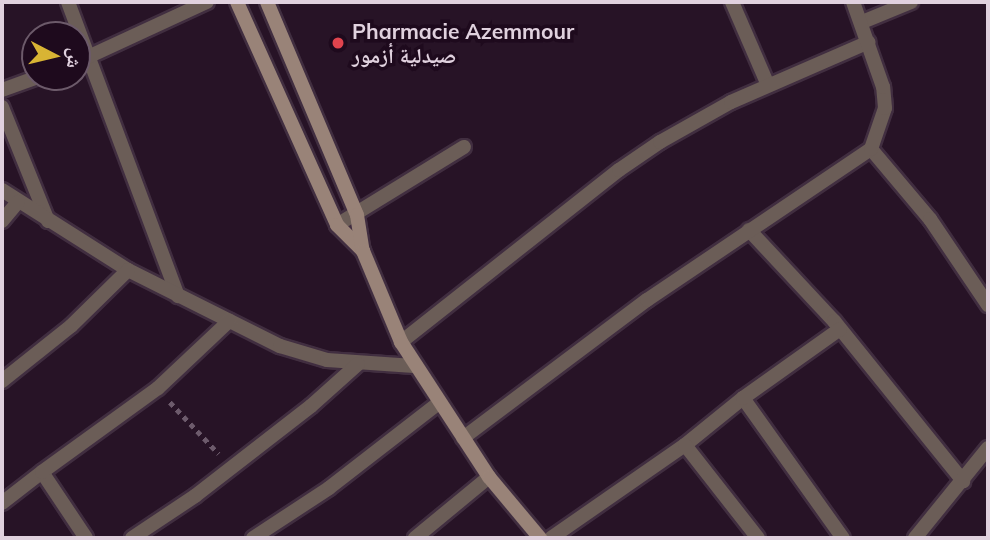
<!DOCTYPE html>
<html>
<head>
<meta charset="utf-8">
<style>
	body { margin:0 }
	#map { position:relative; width:990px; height:540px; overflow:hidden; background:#271326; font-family:Mulish,"Noto Naskh Arabic",sans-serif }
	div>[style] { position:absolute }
	.path>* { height:4.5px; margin-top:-2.25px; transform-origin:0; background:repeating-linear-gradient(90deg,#6d5b6c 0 5px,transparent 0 10px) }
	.roads { filter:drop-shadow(2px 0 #412e40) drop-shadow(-2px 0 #412e40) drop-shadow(0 2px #412e40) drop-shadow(0 -2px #412e40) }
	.street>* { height:14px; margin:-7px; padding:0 7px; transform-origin:7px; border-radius:7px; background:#6b5d57 }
	.secondary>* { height:14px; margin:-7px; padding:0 7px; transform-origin:7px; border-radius:7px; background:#998378 }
	.dots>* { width:19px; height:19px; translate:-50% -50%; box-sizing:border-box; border:4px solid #1e0a1d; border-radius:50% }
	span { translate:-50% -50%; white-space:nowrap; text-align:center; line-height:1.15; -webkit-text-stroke:7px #1e0a1d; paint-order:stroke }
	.poi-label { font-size:21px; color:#e0d1de; font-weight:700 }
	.left { translate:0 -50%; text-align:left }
	.frame { position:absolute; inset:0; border:4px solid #e0d1de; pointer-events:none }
	.north { position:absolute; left:21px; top:21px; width:70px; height:70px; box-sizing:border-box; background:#1e0a1d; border:2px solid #6c5a6a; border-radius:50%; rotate:97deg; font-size:19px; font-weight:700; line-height:28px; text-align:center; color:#e0d1de }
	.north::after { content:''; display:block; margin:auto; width:24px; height:32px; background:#d8b434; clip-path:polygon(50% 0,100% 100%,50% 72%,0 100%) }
</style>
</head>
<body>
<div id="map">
	<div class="path">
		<i style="left:170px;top:402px;width:71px;rotate:46.7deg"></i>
	</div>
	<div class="roads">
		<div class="street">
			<i style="left:68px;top:2px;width:314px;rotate:69.5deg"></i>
			<i style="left:732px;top:2px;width:90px;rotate:66.6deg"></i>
			<i style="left:862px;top:22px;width:53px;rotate:-22.2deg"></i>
			<i style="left:77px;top:62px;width:143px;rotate:-24.8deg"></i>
			<i style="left:2px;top:90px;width:37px;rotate:-20deg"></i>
			<i style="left:2px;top:107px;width:123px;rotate:68deg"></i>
			<i style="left:871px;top:149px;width:92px;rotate:49.9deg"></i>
			<i style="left:930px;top:219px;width:104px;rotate:56deg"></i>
			<i style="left:2px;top:190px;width:149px;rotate:32.4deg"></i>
			<i style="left:128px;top:270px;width:170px;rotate:26.6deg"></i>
			<i style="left:280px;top:346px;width:49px;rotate:16.6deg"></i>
			<i style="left:327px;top:360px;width:87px;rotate:3.9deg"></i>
			<i style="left:2px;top:221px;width:25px;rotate:-50deg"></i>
			<i style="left:337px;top:225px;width:149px;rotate:-31.6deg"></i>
			<i style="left:749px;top:230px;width:125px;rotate:47deg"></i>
			<i style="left:834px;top:321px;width:206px;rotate:51.1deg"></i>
			<i style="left:401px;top:342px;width:278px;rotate:-38.3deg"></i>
			<i style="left:619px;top:170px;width:50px;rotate:-34.3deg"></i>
			<i style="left:660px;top:142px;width:81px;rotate:-29.4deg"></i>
			<i style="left:731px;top:102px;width:150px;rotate:-23.5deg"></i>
			<i style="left:2px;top:381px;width:88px;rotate:-38.6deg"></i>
			<i style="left:71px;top:326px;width:80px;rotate:-44.5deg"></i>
			<i style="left:743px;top:398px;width:172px;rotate:54.5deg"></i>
			<i style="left:463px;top:438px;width:230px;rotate:-36.9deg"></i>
			<i style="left:647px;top:300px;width:270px;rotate:-34deg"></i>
			<i style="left:871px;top:149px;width:43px;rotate:-71.1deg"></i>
			<i style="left:885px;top:108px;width:21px;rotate:-95deg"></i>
			<i style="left:883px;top:87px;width:90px;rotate:-109.4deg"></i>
			<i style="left:685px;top:445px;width:75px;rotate:-39deg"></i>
			<i style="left:743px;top:398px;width:119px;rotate:-35.4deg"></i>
			<i style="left:2px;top:503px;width:51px;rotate:-37.8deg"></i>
			<i style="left:86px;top:538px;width:79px;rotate:-123.7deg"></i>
			<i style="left:42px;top:472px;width:143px;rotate:-35.9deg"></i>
			<i style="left:158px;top:388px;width:98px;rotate:-43.3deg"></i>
			<i style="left:132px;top:538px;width:76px;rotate:-33.7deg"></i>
			<i style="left:195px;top:496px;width:147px;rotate:-37.8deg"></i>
			<i style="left:311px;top:406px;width:63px;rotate:-41.8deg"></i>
			<i style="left:253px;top:538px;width:91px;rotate:-33.3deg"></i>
			<i style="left:329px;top:488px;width:140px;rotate:-37.8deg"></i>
			<i style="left:415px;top:538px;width:96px;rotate:-39.5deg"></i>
			<i style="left:551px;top:538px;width:163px;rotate:-34.8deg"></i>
			<i style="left:685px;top:445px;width:118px;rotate:51.9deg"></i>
			<i style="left:915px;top:538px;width:116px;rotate:-51deg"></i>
		</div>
		<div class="secondary">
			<i style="left:237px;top:2px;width:244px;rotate:65.8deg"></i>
			<i style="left:337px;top:225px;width:37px;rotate:45deg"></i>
			<i style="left:267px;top:2px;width:231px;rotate:67.1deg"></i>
			<i style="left:357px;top:215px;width:36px;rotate:81deg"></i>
			<i style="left:363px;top:251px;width:99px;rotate:67.3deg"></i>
			<i style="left:401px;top:342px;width:161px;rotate:56.9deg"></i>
			<i style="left:489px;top:477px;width:80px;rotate:50.1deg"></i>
		</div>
	</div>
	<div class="dots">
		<i style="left:338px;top:43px;background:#e0444e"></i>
	</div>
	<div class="poi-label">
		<span class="left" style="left:352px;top:43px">Pharmacie Azemmour<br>صيدلية أزمور</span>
	</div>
	<div class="frame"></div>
	<div class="north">ش</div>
</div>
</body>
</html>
